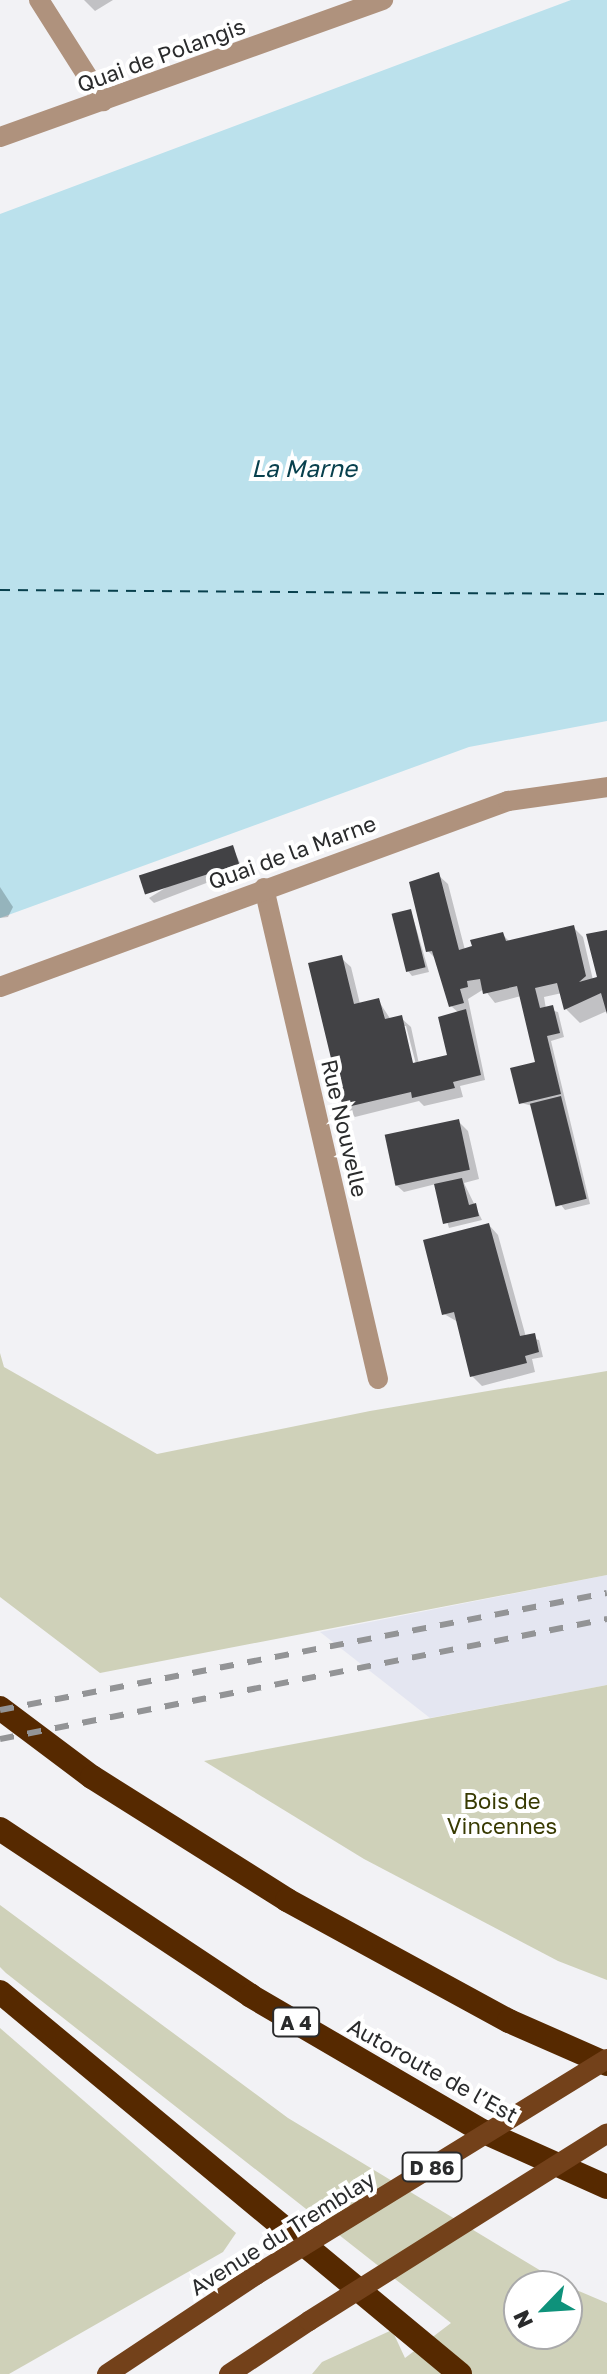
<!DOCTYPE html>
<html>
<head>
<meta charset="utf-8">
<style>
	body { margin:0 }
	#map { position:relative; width:607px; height:2374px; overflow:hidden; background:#f2f2f5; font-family:"Golos Text",sans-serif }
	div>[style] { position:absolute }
	.built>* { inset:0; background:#e4e6f1 }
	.green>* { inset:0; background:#cfd1b9 }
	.water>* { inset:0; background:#bbe1ec }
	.shadow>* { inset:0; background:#0003 }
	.ferry>* { height:2px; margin-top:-1px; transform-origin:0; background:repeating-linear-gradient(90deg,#08404d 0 10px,transparent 0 18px) }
	.building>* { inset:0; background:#424245; transform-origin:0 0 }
	.minor>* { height:20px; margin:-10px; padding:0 10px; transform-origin:10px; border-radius:10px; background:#af927d }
	.major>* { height:20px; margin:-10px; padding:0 10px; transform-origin:10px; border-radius:10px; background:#73411a }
	.highway>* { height:24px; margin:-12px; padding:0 12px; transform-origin:12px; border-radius:12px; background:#562900 }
	.rail>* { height:6px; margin-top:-3px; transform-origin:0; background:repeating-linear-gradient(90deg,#939496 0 14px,transparent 0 28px) }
	.major-bridge>* { height:20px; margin:-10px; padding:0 10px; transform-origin:10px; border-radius:10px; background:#73411a }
	span { translate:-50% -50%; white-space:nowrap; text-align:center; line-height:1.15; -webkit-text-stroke:8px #fff; paint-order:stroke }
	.shield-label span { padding:2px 6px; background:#fff; border:2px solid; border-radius:6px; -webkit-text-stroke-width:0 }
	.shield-label { font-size:20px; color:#2a2b2c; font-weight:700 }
	.street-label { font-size:22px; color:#2a2b2c }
	.park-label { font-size:22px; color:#383a02 }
	.water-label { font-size:24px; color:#08404d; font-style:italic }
	.north { position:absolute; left:503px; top:2270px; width:80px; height:80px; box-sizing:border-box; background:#fff; border:2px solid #aaaaab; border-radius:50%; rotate:245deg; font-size:22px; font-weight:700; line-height:32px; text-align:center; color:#2a2b2c }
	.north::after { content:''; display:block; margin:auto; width:28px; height:36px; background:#0e927b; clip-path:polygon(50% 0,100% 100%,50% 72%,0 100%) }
</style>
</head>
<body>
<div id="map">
	<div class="built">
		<i style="clip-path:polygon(607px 1575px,607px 1685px,430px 1718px,320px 1632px)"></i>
	</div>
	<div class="green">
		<i style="clip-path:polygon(0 1353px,4px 1367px,157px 1454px,370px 1411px,607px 1371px,607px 1575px,100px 1673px,0 1597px)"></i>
		<i style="clip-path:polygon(607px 1685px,607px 1980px,558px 1961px,364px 1859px,204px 1761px)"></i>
		<i style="clip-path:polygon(0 1905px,288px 2118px,566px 2286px,519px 2286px,519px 2334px,567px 2334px,567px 2286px,607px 2303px,607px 2374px,312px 2374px,322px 2362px,392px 2330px,405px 2358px,451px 2323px,6px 1973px,0 1967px)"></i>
		<i style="clip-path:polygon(0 2028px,236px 2233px,223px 2252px,9px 2374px,0 2374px)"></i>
	</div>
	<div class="water">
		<i style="clip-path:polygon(571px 0,607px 0,607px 721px,469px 747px,0 918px,0 214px)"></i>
	</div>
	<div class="shadow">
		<i style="clip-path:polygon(84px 0,113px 0,95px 11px)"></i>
		<i style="clip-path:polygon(232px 847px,243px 869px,154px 903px,149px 898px)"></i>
		<i style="clip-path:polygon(evenodd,438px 875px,448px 884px,465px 950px,503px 935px,510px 942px,573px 927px,583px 937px,593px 980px,599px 979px,607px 932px,607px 1011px,580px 1023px,566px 1009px,562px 993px,544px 997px,546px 1009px,558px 1012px,564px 1037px,551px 1041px,590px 1204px,565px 1210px,561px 1205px,533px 1106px,521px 1103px,538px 1063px,521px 996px,495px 1003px,484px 989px,468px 999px,485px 1080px,460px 1086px,463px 1097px,424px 1106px,419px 1101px,355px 1117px,345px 1107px,341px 958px,351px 967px,360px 1004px,378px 1000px,391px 1020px,401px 1018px,411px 1027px,419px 1064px,449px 1057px,459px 1013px,451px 1006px,437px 960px,428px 951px,438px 875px,402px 1026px,406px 1026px,418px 1072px,414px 1073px,402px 1026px)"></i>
		<i style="clip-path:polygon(0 887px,13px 907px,8px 917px,0 918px)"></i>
		<i style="clip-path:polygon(411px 911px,429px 972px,412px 976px,408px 971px)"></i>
		<i style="clip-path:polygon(458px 1121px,468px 1131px,479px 1179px,464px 1183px,482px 1220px,449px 1228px,436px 1184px,404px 1192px,394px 1183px)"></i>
		<i style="clip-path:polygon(489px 1225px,498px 1235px,526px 1337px,539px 1340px,543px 1357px,532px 1359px,535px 1372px,482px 1386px,472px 1376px,458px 1322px,444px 1314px)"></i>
	</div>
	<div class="ferry">
		<i style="left:0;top:590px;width:607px;rotate:0.38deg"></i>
	</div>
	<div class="building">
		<i style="left:233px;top:845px;width:20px;height:99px;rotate:72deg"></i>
		<i style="clip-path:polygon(439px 872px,459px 950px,472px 946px,470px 940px,503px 932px,506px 941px,574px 925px,586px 976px,579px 982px,597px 977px,586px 934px,607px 930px,607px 1014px,601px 993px,564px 1010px,557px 983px,535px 988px,540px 1008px,553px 1005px,560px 1033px,547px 1036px,561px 1094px,519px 1104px,510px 1068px,535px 1062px,517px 986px,483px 994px,480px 979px,467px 981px,468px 987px,460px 989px,464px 1003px,449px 1007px,432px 951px,426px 952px,409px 882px)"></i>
		<i style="left:411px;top:909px;width:60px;height:20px;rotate:76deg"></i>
		<i style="clip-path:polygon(342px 955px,354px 1004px,379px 998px,385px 1019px,402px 1015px,413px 1063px,447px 1055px,438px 1017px,466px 1009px,481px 1075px,453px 1082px,455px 1088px,412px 1098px,411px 1092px,343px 1108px,308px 963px)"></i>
		<i style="left:561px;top:1096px;width:106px;height:32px;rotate:76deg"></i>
		<i style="left:459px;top:1119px;width:52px;height:76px;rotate:78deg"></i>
		<i style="clip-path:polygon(462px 1178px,469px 1205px,476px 1203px,479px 1216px,443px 1224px,434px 1184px)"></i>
		<i style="clip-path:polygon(489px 1223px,520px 1336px,535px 1333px,539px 1352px,525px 1356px,527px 1363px,470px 1377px,454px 1312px,442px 1315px,423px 1240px)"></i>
	</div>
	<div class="minor">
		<i style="left:39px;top:0;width:120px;rotate:57.6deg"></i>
		<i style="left:0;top:137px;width:407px;rotate:-19.7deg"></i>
		<i style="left:264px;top:888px;width:504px;rotate:76.93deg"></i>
		<i style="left:0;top:987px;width:541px;rotate:-20.11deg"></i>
		<i style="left:508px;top:801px;width:100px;rotate:-8deg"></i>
	</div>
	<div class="major">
		<i style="left:107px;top:2374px;width:179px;rotate:-33.6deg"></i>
		<i style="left:229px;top:2374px;width:96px;rotate:-33.5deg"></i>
	</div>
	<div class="highway">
		<i style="left:0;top:1708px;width:115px;rotate:36.9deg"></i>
		<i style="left:92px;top:1777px;width:231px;rotate:32.2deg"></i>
		<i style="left:287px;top:1900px;width:253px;rotate:28.6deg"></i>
		<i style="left:509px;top:2021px;width:107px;rotate:23.7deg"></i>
		<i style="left:0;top:1829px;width:301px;rotate:33.6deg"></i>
		<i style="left:251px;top:1996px;width:268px;rotate:30.3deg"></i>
		<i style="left:482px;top:2131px;width:137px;rotate:24.1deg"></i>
		<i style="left:0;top:1992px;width:598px;rotate:39.71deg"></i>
	</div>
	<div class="rail">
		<i style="left:0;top:1710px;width:618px;rotate:-10.91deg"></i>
		<i style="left:0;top:1739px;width:619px;rotate:-11.18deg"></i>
	</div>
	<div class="major-bridge">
		<i style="left:256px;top:2275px;width:412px;rotate:-31.6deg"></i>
		<i style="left:309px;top:2321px;width:352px;rotate:-32.2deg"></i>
	</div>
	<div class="shield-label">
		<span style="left:296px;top:2022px">A 4</span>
		<span style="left:432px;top:2167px">D 86</span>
	</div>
	<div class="street-label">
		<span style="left:161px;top:55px;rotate:-20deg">Quai de Polangis</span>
		<span style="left:292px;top:852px;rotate:-20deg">Quai de la Marne</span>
		<span style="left:345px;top:1128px;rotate:77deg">Rue Nouvelle</span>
		<span style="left:433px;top:2070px;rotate:29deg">Autoroute de l’Est</span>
		<span style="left:282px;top:2233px;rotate:-32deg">Avenue du Tremblay</span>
	</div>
	<div class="park-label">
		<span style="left:502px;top:1813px">Bois de<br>Vincennes</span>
	</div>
	<div class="water-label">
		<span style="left:304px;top:468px">La Marne</span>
	</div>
	<div class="north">N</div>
</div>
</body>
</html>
